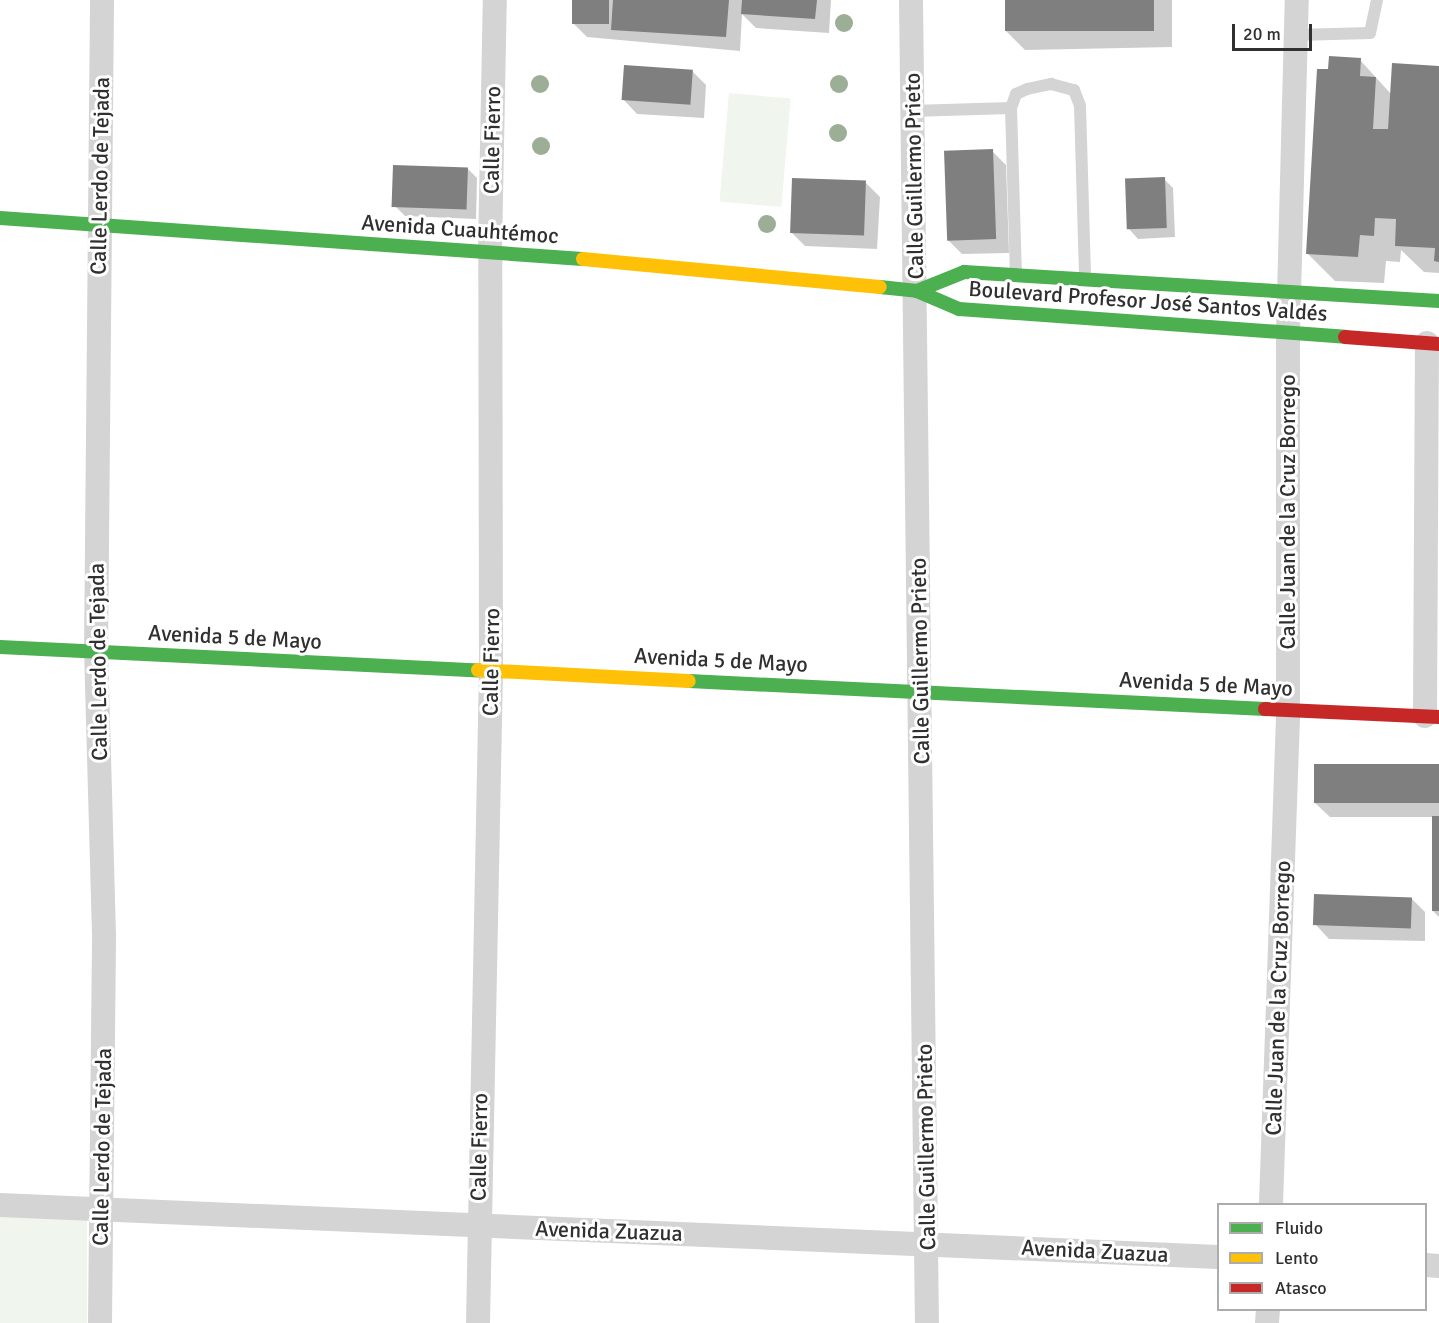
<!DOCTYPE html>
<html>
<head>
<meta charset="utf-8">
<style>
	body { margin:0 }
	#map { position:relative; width:1439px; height:1323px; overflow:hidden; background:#fff; font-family:Signika,sans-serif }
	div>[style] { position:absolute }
	.green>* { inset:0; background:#f0f5ed; transform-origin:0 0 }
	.shadow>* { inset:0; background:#0003 }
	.building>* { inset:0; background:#7f7f7f; transform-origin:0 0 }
	.lane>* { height:12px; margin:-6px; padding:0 6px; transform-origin:6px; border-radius:6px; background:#d4d4d4 }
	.street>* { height:24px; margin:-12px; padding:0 12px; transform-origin:12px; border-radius:12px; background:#d4d4d4 }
	.fast>* { height:14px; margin:-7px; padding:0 7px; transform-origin:7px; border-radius:7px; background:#4caf50 }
	.slow>* { height:14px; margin:-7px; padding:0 7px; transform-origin:7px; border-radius:7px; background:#ffc107 }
	.jam>* { height:14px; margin:-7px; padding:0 7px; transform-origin:7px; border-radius:7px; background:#c62828 }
	.trees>* { width:18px; height:18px; margin:-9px; border-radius:50%; background:#9cae95 }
	span { translate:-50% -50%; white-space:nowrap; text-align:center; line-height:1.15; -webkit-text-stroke:6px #fff; paint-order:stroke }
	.street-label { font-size:22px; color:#303030 }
	.legend { position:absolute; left:1217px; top:1203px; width:210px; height:108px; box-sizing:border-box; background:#fff; border:2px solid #acacac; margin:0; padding:8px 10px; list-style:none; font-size:18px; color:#303030 }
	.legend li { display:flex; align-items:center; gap:12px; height:30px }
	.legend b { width:30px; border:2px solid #acacac }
	.scale { position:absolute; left:1232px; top:24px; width:80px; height:27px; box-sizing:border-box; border:3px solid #303030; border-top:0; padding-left:8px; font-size:18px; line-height:21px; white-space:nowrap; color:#303030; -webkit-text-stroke:4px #fff; paint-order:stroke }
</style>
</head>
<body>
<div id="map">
	<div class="green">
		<i style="left:729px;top:93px;width:62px;height:109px;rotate:5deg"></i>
		<i style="left:0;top:1217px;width:87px;height:106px"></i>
	</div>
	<div class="shadow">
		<i style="clip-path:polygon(574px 0,831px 0,829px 33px,756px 28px,742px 14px,740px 51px,587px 37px,573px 23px)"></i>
		<i style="clip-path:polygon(1006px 0,1172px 0,1172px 47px,1025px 50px,1006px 31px)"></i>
		<i style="clip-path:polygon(1360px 60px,1391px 94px,1439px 68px,1439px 273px,1424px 272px,1401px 250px,1400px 262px,1386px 261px,1384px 283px,1335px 281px,1308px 254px,1330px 71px)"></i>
		<i style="clip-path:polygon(692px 71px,706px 85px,704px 118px,637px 114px,623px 99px)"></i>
		<i style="clip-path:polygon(992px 151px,1006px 165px,1009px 253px,962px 254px,948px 240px)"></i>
		<i style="clip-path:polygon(468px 169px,477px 178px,476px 219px,405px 216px,396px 207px)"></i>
		<i style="clip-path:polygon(1164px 179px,1173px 188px,1175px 237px,1138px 239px,1129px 229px)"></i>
		<i style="clip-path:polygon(866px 183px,880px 197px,877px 249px,805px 246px,791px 232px)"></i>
		<i style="clip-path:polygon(1439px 767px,1439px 917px,1432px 910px,1434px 817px,1330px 817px,1315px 803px)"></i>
		<i style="clip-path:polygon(1411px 898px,1425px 912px,1425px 941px,1329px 939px,1315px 924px)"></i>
	</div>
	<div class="building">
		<i style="left:572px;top:0;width:37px;height:24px"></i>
		<i style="clip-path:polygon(613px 0,729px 0,726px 37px,611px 30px)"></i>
		<i style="clip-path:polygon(742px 0,817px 0,815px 19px,741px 14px)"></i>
		<i style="left:1005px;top:0;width:149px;height:31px"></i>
		<i style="clip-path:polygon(1329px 56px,1361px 58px,1360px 76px,1376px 77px,1373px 129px,1388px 129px,1392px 63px,1439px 66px,1439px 262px,1434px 261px,1435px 248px,1395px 246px,1396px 219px,1375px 218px,1374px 236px,1360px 235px,1358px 257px,1306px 254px,1317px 69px,1328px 69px)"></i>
		<i style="left:624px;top:65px;width:69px;height:35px;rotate:4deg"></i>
		<i style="left:993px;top:149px;width:90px;height:49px;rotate:88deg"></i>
		<i style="left:393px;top:165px;width:75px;height:42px;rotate:2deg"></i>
		<i style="left:1165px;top:177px;width:51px;height:40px;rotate:88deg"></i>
		<i style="left:792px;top:178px;width:74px;height:55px;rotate:2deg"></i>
		<i style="left:1314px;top:764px;width:125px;height:39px"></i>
		<i style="left:1432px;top:816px;width:7px;height:95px"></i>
		<i style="left:1314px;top:894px;width:98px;height:31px;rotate:2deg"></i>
	</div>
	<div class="lane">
		<i style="left:1296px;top:35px;width:74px;rotate:-1.5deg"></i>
		<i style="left:1370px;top:33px;width:34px;rotate:-78deg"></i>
		<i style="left:1011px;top:108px;width:167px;rotate:88.3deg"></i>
		<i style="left:911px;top:111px;width:100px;rotate:-1.7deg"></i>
		<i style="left:1011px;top:108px;width:15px;rotate:-70deg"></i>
		<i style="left:1016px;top:94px;width:12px;rotate:-24deg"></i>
		<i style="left:1027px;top:89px;width:25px;rotate:-12deg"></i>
		<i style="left:1051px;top:84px;width:24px;rotate:15deg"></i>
		<i style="left:1074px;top:90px;width:17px;rotate:69deg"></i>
		<i style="left:1080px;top:106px;width:171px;rotate:88.3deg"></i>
	</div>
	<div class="street">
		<i style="left:911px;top:0;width:1323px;rotate:89.31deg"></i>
		<i style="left:1425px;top:716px;width:373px;rotate:-89.7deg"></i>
		<i style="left:1271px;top:1204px;width:495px;rotate:-88deg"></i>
		<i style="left:1288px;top:709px;width:376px;rotate:-90deg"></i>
		<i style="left:1288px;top:333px;width:333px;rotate:-88.5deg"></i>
		<i style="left:0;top:1205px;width:1219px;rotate:2.44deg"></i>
		<i style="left:1426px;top:1265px;width:13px;rotate:4deg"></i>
		<i style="left:100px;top:1323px;width:388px;rotate:-89.4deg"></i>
		<i style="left:104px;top:935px;width:283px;rotate:-91.6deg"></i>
		<i style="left:96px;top:652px;width:652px;rotate:-89.47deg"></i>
		<i style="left:478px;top:1323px;width:654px;rotate:-88.86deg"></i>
		<i style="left:491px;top:669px;width:419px;rotate:-90.1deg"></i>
		<i style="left:490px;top:250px;width:250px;rotate:-88.9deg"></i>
		<i style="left:1267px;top:1323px;width:13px;rotate:-86deg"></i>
	</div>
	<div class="fast">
		<i style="left:0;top:218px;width:584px;rotate:4.02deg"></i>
		<i style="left:880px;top:287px;width:37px;rotate:6deg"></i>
		<i style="left:917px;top:291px;width:46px;rotate:23.2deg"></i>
		<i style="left:959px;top:309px;width:387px;rotate:4.1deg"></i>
		<i style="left:917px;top:291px;width:51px;rotate:-22deg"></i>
		<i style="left:964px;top:272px;width:476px;rotate:3.5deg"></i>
		<i style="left:0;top:647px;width:479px;rotate:2.8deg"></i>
		<i style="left:689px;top:681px;width:577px;rotate:2.78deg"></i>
	</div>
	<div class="slow">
		<i style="left:583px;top:259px;width:298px;rotate:5.4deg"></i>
		<i style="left:478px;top:670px;width:211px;rotate:3deg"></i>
	</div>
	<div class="jam">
		<i style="left:1345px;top:337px;width:94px;rotate:4.3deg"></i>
		<i style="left:1265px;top:709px;width:174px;rotate:2.6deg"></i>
	</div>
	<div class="trees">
		<i style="left:844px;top:23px"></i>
		<i style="left:540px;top:84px"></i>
		<i style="left:839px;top:84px"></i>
		<i style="left:838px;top:133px"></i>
		<i style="left:541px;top:146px"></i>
		<i style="left:767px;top:224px"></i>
	</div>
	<div class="street-label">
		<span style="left:492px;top:140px;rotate:-89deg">Calle Fierro</span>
		<span style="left:100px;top:176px;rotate:-89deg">Calle Lerdo de Tejada</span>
		<span style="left:914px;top:176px;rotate:-91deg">Calle Guillermo Prieto</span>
		<span style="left:460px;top:229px;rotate:4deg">Avenida Cuauhtémoc</span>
		<span style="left:1148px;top:301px;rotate:4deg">Boulevard Profesor José Santos Valdés</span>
		<span style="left:1288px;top:512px;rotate:-90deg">Calle Juan de la Cruz Borrego</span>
		<span style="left:235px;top:637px;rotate:3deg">Avenida 5 de Mayo</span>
		<span style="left:721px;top:660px;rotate:3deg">Avenida 5 de Mayo</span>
		<span style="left:920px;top:661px;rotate:-91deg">Calle Guillermo Prieto</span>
		<span style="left:98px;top:662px;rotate:-91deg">Calle Lerdo de Tejada</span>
		<span style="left:491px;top:662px;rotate:-89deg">Calle Fierro</span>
		<span style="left:1206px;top:684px;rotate:3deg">Avenida 5 de Mayo</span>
		<span style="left:1278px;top:998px;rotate:-88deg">Calle Juan de la Cruz Borrego</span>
		<span style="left:102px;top:1147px;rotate:-89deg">Calle Lerdo de Tejada</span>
		<span style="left:479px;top:1147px;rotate:-89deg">Calle Fierro</span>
		<span style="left:926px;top:1147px;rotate:-91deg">Calle Guillermo Prieto</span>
		<span style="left:609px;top:1231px;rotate:2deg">Avenida Zuazua</span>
		<span style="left:1095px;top:1251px;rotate:3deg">Avenida Zuazua</span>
	</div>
	<ul class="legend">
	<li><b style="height:8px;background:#4caf50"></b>Fluido</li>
	<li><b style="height:8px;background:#ffc107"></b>Lento</li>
	<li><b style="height:8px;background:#c62828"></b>Atasco</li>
	</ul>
	<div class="scale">20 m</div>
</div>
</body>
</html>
